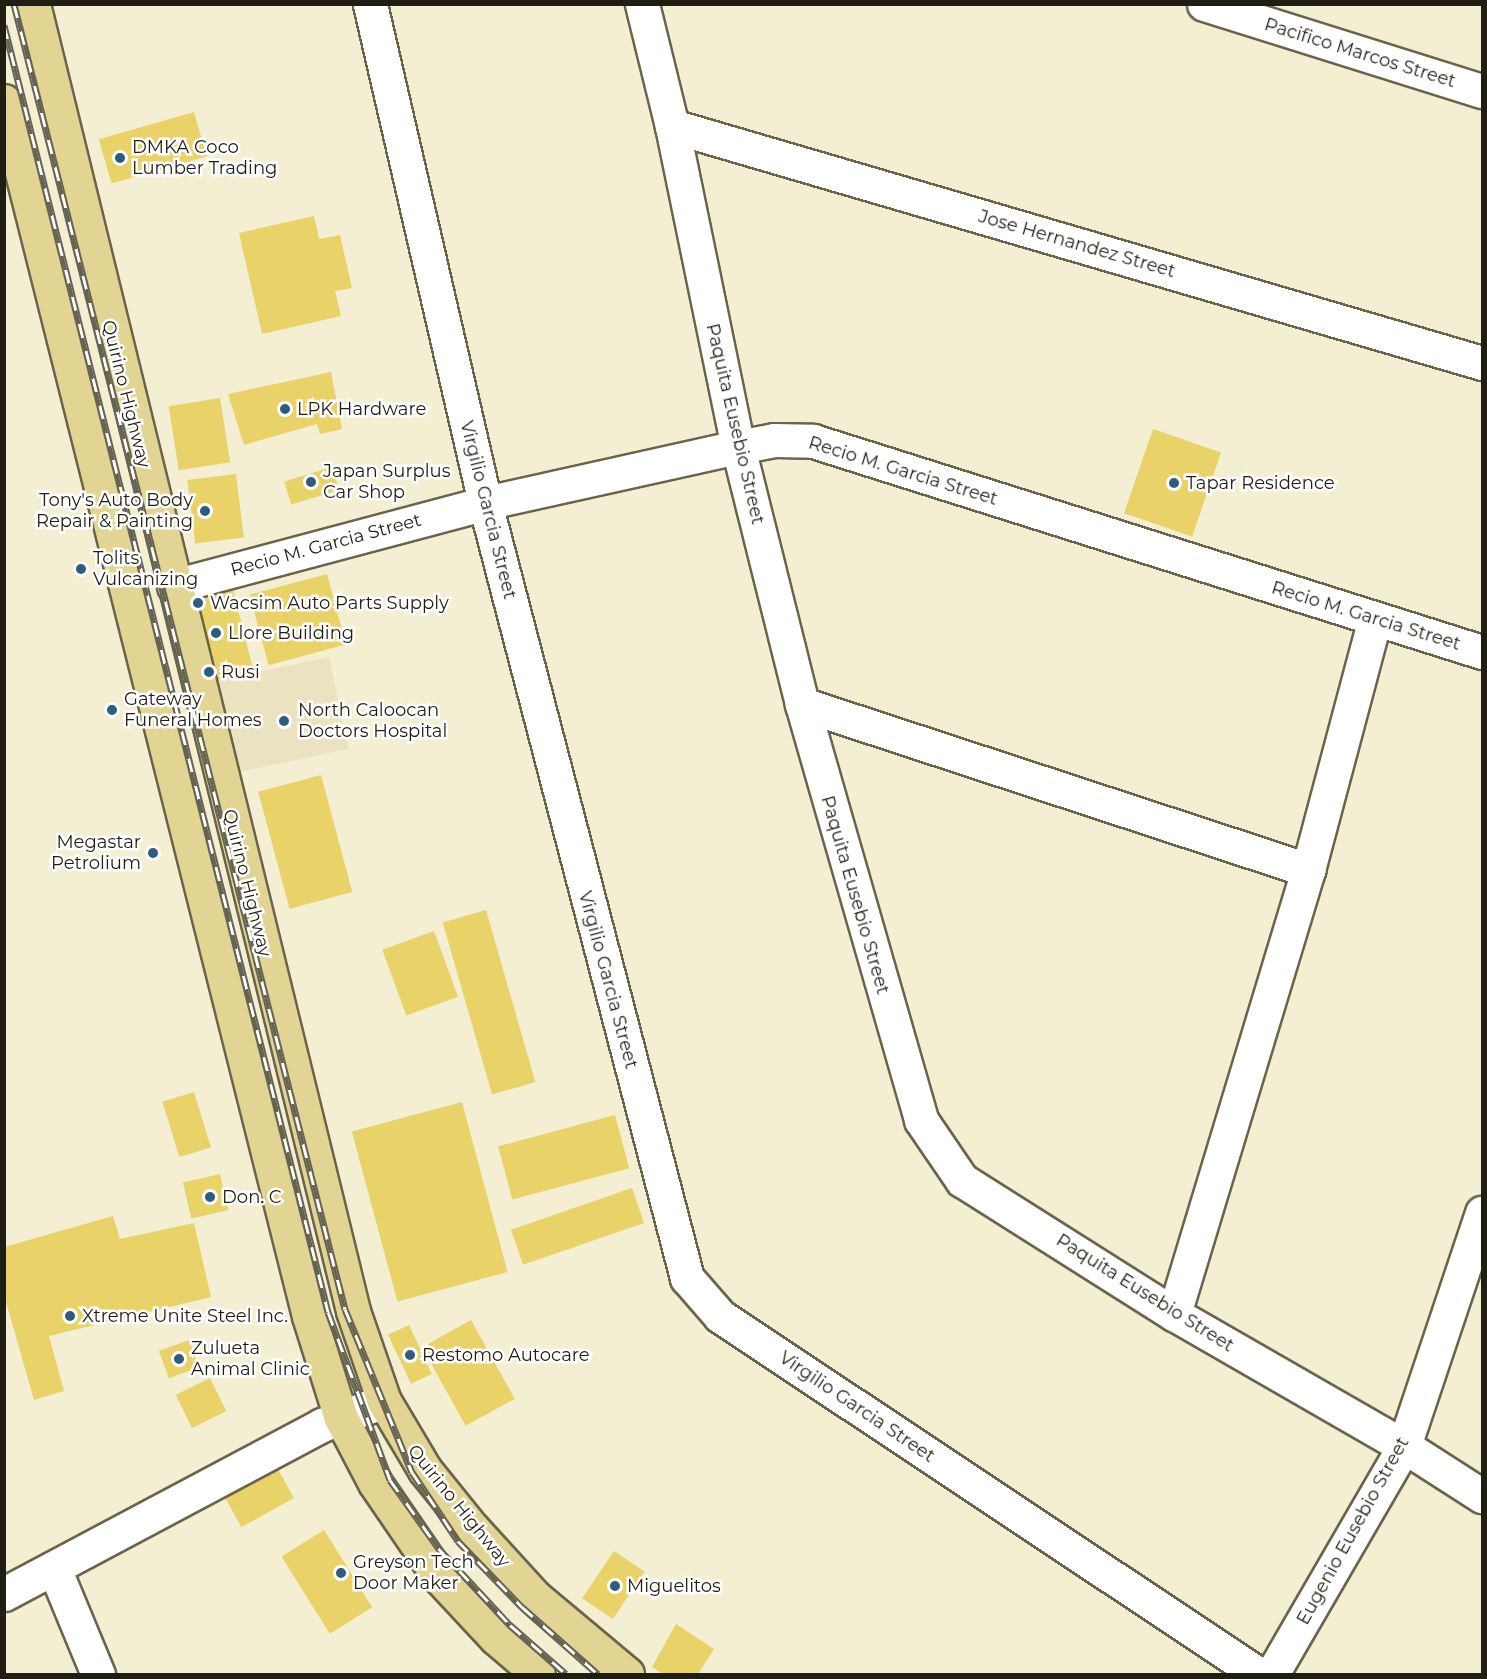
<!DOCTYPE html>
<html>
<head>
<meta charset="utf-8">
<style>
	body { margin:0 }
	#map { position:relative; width:1487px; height:1679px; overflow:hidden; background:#f4eed2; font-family:Montserrat,sans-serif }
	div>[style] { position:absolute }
	.built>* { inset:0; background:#ebe3c0; transform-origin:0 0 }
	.building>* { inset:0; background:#e9d268; transform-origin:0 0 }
	.roads { filter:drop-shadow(2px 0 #69644b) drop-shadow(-2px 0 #69644b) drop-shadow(0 2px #69644b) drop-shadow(0 -2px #69644b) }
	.minor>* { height:33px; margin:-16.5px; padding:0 16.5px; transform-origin:16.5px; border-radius:16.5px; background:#fff }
	.major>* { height:33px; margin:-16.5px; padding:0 16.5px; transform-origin:16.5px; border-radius:16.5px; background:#e2d492 }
	.rail>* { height:7px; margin-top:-3.5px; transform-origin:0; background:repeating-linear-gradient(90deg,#fff 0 14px,#666352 0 28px); box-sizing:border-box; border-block:2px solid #666352 }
	.dots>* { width:16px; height:16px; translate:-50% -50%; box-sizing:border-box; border:3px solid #fff; border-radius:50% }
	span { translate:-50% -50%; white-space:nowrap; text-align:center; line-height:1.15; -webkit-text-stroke:5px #fff; paint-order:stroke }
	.street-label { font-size:18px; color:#201e13 }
	.poi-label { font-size:18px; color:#201e13 }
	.left { translate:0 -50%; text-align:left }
	.right { translate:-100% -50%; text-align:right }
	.frame { position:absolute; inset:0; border:6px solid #201e13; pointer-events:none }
</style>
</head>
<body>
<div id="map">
	<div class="built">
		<i style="left:329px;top:657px;width:94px;height:117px;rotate:78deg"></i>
	</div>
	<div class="building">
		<i style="left:194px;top:112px;width:46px;height:99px;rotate:74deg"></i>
		<i style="clip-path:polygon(314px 216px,319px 239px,340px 235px,352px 288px,335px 291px,341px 316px,262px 334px,239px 233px)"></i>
		<i style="clip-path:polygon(331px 372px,342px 429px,320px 434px,317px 424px,244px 445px,228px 394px)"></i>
		<i style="left:220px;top:398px;width:65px;height:52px;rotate:81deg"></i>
		<i style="left:1153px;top:429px;width:72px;height:89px;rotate:19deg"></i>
		<i style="left:332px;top:467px;width:24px;height:50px;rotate:73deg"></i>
		<i style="left:236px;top:474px;width:64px;height:49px;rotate:83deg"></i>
		<i style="left:327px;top:574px;width:73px;height:80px;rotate:75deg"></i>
		<i style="left:231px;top:581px;width:93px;height:54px;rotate:76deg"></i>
		<i style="left:321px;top:775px;width:121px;height:65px;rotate:75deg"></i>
		<i style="left:486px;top:910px;width:179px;height:45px;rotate:74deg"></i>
		<i style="left:434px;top:931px;width:70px;height:55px;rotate:70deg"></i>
		<i style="left:194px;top:1092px;width:58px;height:33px;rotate:73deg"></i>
		<i style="left:462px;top:1102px;width:176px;height:114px;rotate:75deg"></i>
		<i style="left:615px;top:1115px;width:55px;height:121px;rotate:75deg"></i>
		<i style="left:220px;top:1174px;width:37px;height:38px;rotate:77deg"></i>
		<i style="left:632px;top:1188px;width:37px;height:128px;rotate:71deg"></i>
		<i style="clip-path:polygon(113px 1216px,120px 1239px,194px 1223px,211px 1297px,49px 1336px,64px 1391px,34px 1400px,4px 1295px,4px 1247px)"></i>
		<i style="left:471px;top:1320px;width:90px;height:56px;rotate:61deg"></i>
		<i style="left:409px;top:1325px;width:54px;height:23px;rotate:65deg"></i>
		<i style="left:189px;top:1340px;width:29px;height:32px;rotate:70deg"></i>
		<i style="left:210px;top:1378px;width:37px;height:38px;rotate:64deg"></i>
		<i style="left:275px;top:1464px;width:39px;height:60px;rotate:61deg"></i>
		<i style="left:324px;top:1530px;width:91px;height:50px;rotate:58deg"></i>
		<i style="left:614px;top:1551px;width:37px;height:57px;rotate:34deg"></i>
		<i style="clip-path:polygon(676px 1624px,714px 1649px,698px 1674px,663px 1674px,652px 1667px)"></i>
	</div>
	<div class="roads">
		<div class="minor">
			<i style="left:370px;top:4px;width:512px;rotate:77.02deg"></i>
			<i style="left:485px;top:503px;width:801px;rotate:75.39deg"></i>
			<i style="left:687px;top:1278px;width:50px;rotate:49deg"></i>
			<i style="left:720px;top:1316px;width:646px;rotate:33.64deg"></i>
			<i style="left:642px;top:4px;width:126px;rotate:76.2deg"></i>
			<i style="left:672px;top:126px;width:328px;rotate:78.4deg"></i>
			<i style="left:738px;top:447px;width:265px;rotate:76deg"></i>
			<i style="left:802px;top:704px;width:433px;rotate:74deg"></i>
			<i style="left:921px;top:1120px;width:73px;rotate:55.7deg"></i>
			<i style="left:962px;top:1180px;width:251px;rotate:32.3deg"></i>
			<i style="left:1174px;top:1314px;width:265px;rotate:29.9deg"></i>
			<i style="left:1404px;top:1446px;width:93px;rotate:32.7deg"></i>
			<i style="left:1204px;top:4px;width:291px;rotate:17.4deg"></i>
			<i style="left:672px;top:126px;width:844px;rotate:16.31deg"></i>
			<i style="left:174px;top:586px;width:322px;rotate:-14.9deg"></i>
			<i style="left:485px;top:503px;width:259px;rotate:-12.5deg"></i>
			<i style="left:738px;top:447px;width:37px;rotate:-11deg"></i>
			<i style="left:774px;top:440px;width:39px;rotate:1deg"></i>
			<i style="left:813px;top:441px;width:701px;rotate:17.51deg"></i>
			<i style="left:802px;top:704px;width:533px;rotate:18.16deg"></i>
			<i style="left:1174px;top:1314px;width:464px;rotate:-73.2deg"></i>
			<i style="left:1308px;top:870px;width:260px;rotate:-75.1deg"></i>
			<i style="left:54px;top:1568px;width:115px;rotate:67.5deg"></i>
			<i style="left:4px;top:1594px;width:360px;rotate:-28deg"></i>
			<i style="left:322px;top:1425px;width:66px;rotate:-21.2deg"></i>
			<i style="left:1272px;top:1674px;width:263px;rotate:-59.9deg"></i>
			<i style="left:1404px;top:1446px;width:246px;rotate:-71.5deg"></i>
		</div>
		<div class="major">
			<i style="left:33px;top:4px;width:1346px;rotate:76.24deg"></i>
			<i style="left:353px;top:1311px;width:95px;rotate:71deg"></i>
			<i style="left:384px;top:1401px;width:80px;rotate:59.3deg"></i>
			<i style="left:425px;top:1470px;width:75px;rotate:51deg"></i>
			<i style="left:472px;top:1528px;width:93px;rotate:47.6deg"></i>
			<i style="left:535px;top:1597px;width:120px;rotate:39.9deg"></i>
			<i style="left:4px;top:101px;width:1253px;rotate:75.91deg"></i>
			<i style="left:309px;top:1316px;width:107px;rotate:72.6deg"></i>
			<i style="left:341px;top:1418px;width:73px;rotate:62.4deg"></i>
			<i style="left:375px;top:1483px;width:115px;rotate:55.6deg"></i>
			<i style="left:440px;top:1578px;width:82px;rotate:47deg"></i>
			<i style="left:496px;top:1638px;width:55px;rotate:40.6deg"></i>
		</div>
	</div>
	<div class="rail">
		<i style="left:14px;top:4px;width:1346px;rotate:75.77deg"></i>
		<i style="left:345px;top:1309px;width:176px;rotate:67.7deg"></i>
		<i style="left:412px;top:1472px;width:83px;rotate:56.3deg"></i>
		<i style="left:458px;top:1541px;width:92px;rotate:45.9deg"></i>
		<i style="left:522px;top:1607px;width:101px;rotate:41.4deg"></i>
		<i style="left:4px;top:25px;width:1327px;rotate:75.87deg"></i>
		<i style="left:328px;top:1312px;width:179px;rotate:69.7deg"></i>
		<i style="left:390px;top:1480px;width:86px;rotate:54.5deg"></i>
		<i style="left:440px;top:1550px;width:103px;rotate:47deg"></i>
		<i style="left:510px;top:1625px;width:74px;rotate:41.2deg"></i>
	</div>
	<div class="dots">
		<i style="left:120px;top:158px;background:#2e5c7c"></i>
		<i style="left:285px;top:409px;background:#2e5c7c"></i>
		<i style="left:311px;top:482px;background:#2e5c7c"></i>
		<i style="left:1174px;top:483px;background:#2e5c7c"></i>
		<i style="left:205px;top:511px;background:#2e5c7c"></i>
		<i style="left:81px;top:569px;background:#2e5c7c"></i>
		<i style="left:198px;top:603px;background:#2e5c7c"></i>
		<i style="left:216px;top:633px;background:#2e5c7c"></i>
		<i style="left:209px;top:672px;background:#2e5c7c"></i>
		<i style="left:112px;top:710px;background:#2e5c7c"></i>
		<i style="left:284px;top:721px;background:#2e5c7c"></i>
		<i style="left:153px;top:853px;background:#2e5c7c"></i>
		<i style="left:210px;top:1197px;background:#2e5c7c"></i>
		<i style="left:70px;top:1316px;background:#2e5c7c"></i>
		<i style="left:410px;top:1355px;background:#2e5c7c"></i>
		<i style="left:179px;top:1359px;background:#2e5c7c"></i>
		<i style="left:341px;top:1573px;background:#2e5c7c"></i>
		<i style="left:615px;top:1586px;background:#2e5c7c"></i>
	</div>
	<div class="street-label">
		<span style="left:1360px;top:53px;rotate:17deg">Pacifico Marcos Street</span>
		<span style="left:1077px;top:244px;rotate:16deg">Jose Hernandez Street</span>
		<span style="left:126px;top:394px;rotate:76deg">Quirino Highway</span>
		<span style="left:735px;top:424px;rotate:77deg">Paquita Eusebio Street</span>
		<span style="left:903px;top:471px;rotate:17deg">Recio M. Garcia Street</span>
		<span style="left:488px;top:510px;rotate:76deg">Virgilio Garcia Street</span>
		<span style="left:326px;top:545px;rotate:-15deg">Recio M. Garcia Street</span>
		<span style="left:1366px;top:616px;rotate:17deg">Recio M. Garcia Street</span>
		<span style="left:247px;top:883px;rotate:76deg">Quirino Highway</span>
		<span style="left:855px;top:895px;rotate:74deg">Paquita Eusebio Street</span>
		<span style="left:608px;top:980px;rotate:75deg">Virgilio Garcia Street</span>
		<span style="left:1145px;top:1293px;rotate:32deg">Paquita Eusebio Street</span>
		<span style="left:857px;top:1407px;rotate:34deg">Virgilio Garcia Street</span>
		<span style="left:459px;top:1506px;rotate:51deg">Quirino Highway</span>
		<span style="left:1353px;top:1531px;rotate:-61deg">Eugenio Eusebio Street</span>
	</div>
	<div class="poi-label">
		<span class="left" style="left:132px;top:158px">DMKA Coco<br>Lumber Trading</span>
		<span class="left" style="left:297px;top:409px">LPK Hardware</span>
		<span class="left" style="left:323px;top:482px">Japan Surplus<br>Car Shop</span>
		<span class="left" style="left:1186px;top:483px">Tapar Residence</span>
		<span class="right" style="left:193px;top:511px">Tony's Auto Body<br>Repair &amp; Painting</span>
		<span class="left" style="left:93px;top:569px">Tolits<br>Vulcanizing</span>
		<span class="left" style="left:210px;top:603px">Wacsim Auto Parts Supply</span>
		<span class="left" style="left:228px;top:633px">Llore Building</span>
		<span class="left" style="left:221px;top:672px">Rusi</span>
		<span class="left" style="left:124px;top:710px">Gateway<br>Funeral Homes</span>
		<span class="left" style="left:298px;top:721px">North Caloocan<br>Doctors Hospital</span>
		<span class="right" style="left:141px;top:853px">Megastar<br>Petrolium</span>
		<span class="left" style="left:222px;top:1197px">Don. C</span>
		<span class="left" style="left:82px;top:1316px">Xtreme Unite Steel Inc.</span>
		<span class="left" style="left:191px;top:1359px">Zulueta<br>Animal Clinic</span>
		<span class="left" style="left:422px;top:1355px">Restomo Autocare</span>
		<span class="left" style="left:353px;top:1573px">Greyson Tech<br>Door Maker</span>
		<span class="left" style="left:627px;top:1586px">Miguelitos</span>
	</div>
	<div class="frame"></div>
</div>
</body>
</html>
